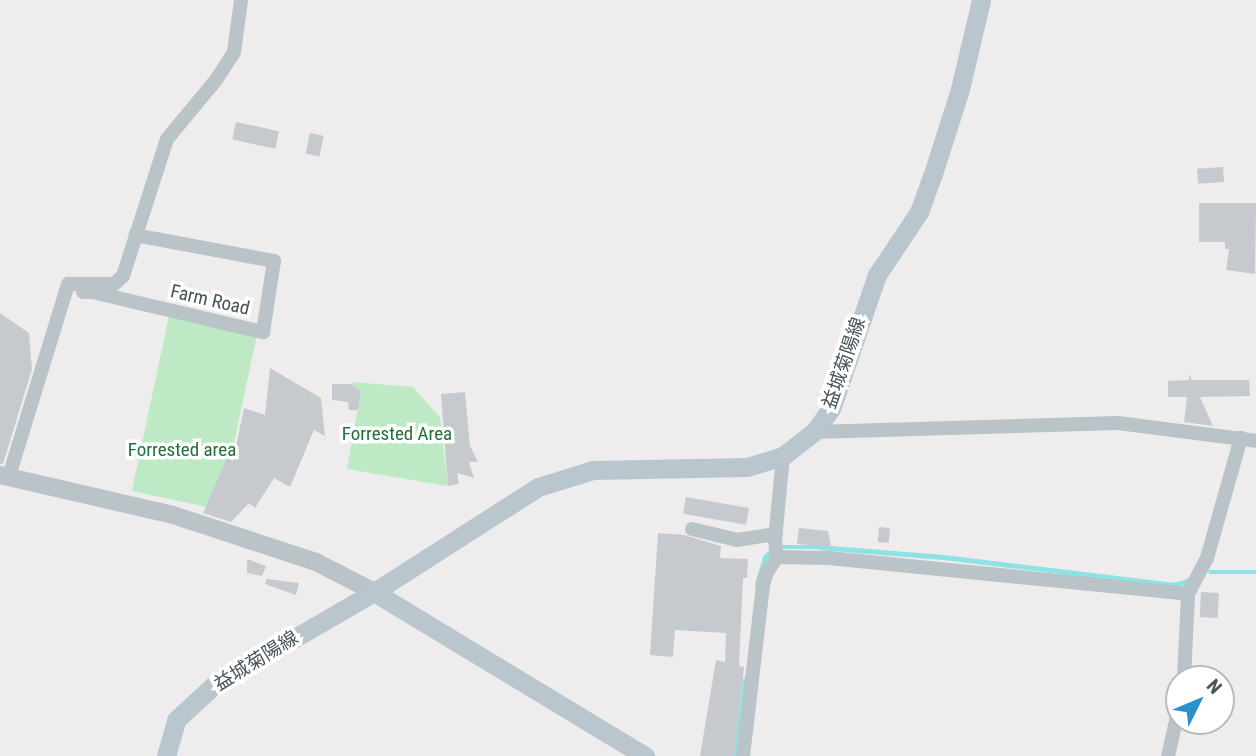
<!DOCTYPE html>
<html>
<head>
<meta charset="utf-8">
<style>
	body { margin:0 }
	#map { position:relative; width:1256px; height:756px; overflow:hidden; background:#efeced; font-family:"Roboto Condensed","Noto Sans JP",sans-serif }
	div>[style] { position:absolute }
	.green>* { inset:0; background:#bdeac5; transform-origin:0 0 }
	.stream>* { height:4.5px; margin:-2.25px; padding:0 2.25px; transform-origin:2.25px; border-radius:2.25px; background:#8ee2e3 }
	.building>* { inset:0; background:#c6cace; transform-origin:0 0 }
	.minor>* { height:14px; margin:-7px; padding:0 7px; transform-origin:7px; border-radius:7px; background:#b9c3c8 }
	.tertiary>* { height:18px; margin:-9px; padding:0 9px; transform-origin:9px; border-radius:9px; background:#b9c3c8 }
	.secondary>* { height:19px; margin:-9.5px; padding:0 9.5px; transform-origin:9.5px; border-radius:9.5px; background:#b9c6cd }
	span { translate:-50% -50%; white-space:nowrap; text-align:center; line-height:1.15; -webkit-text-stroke:7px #fff; paint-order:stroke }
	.street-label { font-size:19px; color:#465358 }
	.park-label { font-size:19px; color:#1e7137 }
	.north { position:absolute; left:1165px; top:665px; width:70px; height:70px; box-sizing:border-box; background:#fff; border:2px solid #b5babc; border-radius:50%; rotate:47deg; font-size:19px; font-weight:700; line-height:28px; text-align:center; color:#465358 }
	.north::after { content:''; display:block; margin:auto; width:24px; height:32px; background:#2991cc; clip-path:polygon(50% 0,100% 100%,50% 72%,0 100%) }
</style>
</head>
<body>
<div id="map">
	<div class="green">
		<i style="left:169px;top:316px;width:90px;height:179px;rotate:12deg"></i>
		<i style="clip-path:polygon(352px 382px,413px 387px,440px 417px,448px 486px,347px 469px,361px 391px,352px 388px)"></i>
	</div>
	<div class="stream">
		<i style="left:781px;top:547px;width:38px"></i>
		<i style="left:819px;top:547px;width:124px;rotate:4.6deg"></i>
		<i style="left:943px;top:557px;width:233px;rotate:6.9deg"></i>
		<i style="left:1174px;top:585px;width:17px;rotate:-17deg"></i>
		<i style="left:1210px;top:572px;width:46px"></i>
		<i style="left:757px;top:584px;width:28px;rotate:-73deg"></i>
		<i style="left:765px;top:557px;width:9px;rotate:-41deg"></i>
		<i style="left:735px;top:756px;width:77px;rotate:-82.5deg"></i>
	</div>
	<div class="building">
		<i style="left:236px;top:122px;width:44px;height:18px;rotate:12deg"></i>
		<i style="left:310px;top:133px;width:14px;height:21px;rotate:12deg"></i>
		<i style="left:1223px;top:167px;width:15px;height:26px;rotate:86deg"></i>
		<i style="clip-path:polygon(1199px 203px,1256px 203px,1255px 274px,1226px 270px,1229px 249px,1225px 249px,1225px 242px,1199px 242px)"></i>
		<i style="clip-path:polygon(0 313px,29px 333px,32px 369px,3px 464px,0 464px)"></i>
		<i style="clip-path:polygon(270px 368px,321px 398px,325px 436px,314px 430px,290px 487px,274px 478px,255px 508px,249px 503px,231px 522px,203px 513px,227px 458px,233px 461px,244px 408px,265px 415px)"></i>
		<i style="clip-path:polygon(1189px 374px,1192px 380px,1249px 380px,1250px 396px,1200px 397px,1213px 426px,1184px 422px,1187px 397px,1168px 397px,1168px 381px,1189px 380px)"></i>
		<i style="clip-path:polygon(332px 384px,351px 384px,361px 391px,358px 410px,349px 410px,348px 402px,332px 400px)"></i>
		<i style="clip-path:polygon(465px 392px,470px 446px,478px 462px,469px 462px,474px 478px,457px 473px,459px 484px,448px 486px,441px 394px)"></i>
		<i style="left:686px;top:497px;width:64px;height:17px;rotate:10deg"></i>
		<i style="left:879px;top:527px;width:11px;height:15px;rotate:5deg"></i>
		<i style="clip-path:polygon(799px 528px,828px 531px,831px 547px,797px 544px)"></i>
		<i style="clip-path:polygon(658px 533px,684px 535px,721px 546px,720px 558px,748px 559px,747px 578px,743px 578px,739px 666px,744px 667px,734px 756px,700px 756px,716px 660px,725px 662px,726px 633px,675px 630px,673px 657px,650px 655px)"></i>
		<i style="clip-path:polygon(247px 559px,266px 566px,262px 576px,247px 573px)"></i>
		<i style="clip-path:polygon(267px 579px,299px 583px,296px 595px,265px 584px)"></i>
		<i style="left:1201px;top:592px;width:18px;height:25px;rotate:3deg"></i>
	</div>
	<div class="minor">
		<i style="left:83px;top:292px;width:9px"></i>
		<i style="left:92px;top:292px;width:176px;rotate:13.2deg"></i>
		<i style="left:263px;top:332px;width:72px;rotate:-81.2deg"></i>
		<i style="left:274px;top:261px;width:141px;rotate:-169.4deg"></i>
		<i style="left:814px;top:432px;width:304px;rotate:-1.7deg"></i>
		<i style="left:1118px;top:423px;width:139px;rotate:7.4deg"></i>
		<i style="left:9px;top:476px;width:201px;rotate:-72.9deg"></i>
		<i style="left:68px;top:284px;width:46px"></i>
		<i style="left:114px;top:284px;width:12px;rotate:-42deg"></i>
		<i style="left:123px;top:276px;width:144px;rotate:-72.2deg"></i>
		<i style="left:167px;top:139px;width:77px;rotate:-50.3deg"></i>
		<i style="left:216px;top:80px;width:33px;rotate:-57deg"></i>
		<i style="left:234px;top:52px;width:52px;rotate:-82.3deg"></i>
		<i style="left:692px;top:529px;width:46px;rotate:13.7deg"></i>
		<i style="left:737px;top:540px;width:39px;rotate:-9deg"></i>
		<i style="left:777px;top:557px;width:52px;rotate:1.1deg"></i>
		<i style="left:829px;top:558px;width:361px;rotate:5.7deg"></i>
		<i style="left:1184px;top:679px;width:85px;rotate:-87.3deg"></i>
		<i style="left:1188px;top:594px;width:41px;rotate:-62.2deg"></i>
		<i style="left:1207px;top:558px;width:125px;rotate:-74.2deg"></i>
		<i style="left:743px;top:756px;width:172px;rotate:-83.3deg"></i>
		<i style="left:763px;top:585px;width:14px;rotate:-73deg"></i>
		<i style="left:767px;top:572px;width:18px;rotate:-56deg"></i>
		<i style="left:777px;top:557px;width:17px;rotate:-97deg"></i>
		<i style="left:775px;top:540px;width:84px;rotate:-84.6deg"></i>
		<i style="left:1168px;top:756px;width:49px;rotate:-77.1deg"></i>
	</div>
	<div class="tertiary">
		<i style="left:0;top:475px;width:178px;rotate:13deg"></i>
		<i style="left:173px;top:515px;width:151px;rotate:18.2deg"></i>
		<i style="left:316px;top:562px;width:65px;rotate:27.3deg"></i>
	</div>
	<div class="secondary">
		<i style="left:374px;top:592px;width:317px;rotate:31.2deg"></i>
		<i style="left:166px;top:756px;width:37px;rotate:-74deg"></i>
		<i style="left:176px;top:720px;width:52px;rotate:-42.6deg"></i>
		<i style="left:214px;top:685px;width:185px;rotate:-30.2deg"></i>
		<i style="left:374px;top:592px;width:195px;rotate:-32.6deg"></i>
		<i style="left:538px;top:487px;width:58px;rotate:-17.2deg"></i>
		<i style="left:593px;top:470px;width:154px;rotate:-1.1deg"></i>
		<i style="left:747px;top:467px;width:38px;rotate:-17deg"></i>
		<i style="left:783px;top:456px;width:39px;rotate:-38deg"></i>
		<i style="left:814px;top:432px;width:29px;rotate:-54deg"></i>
		<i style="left:831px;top:409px;width:142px;rotate:-71.1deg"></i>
		<i style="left:877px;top:275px;width:76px;rotate:-56.3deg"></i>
		<i style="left:919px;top:212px;width:37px;rotate:-70deg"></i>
		<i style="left:932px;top:177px;width:92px;rotate:-72.3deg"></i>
		<i style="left:960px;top:89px;width:91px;rotate:-76.7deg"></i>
	</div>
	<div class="street-label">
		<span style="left:210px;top:300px;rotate:13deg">Farm Road</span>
		<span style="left:844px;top:363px;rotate:-71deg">益城菊陽線</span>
		<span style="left:256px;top:661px;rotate:-32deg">益城菊陽線</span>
	</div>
	<div class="park-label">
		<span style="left:397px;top:434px">Forrested Area</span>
		<span style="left:182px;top:450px">Forrested area</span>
	</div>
	<div class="north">N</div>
</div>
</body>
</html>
